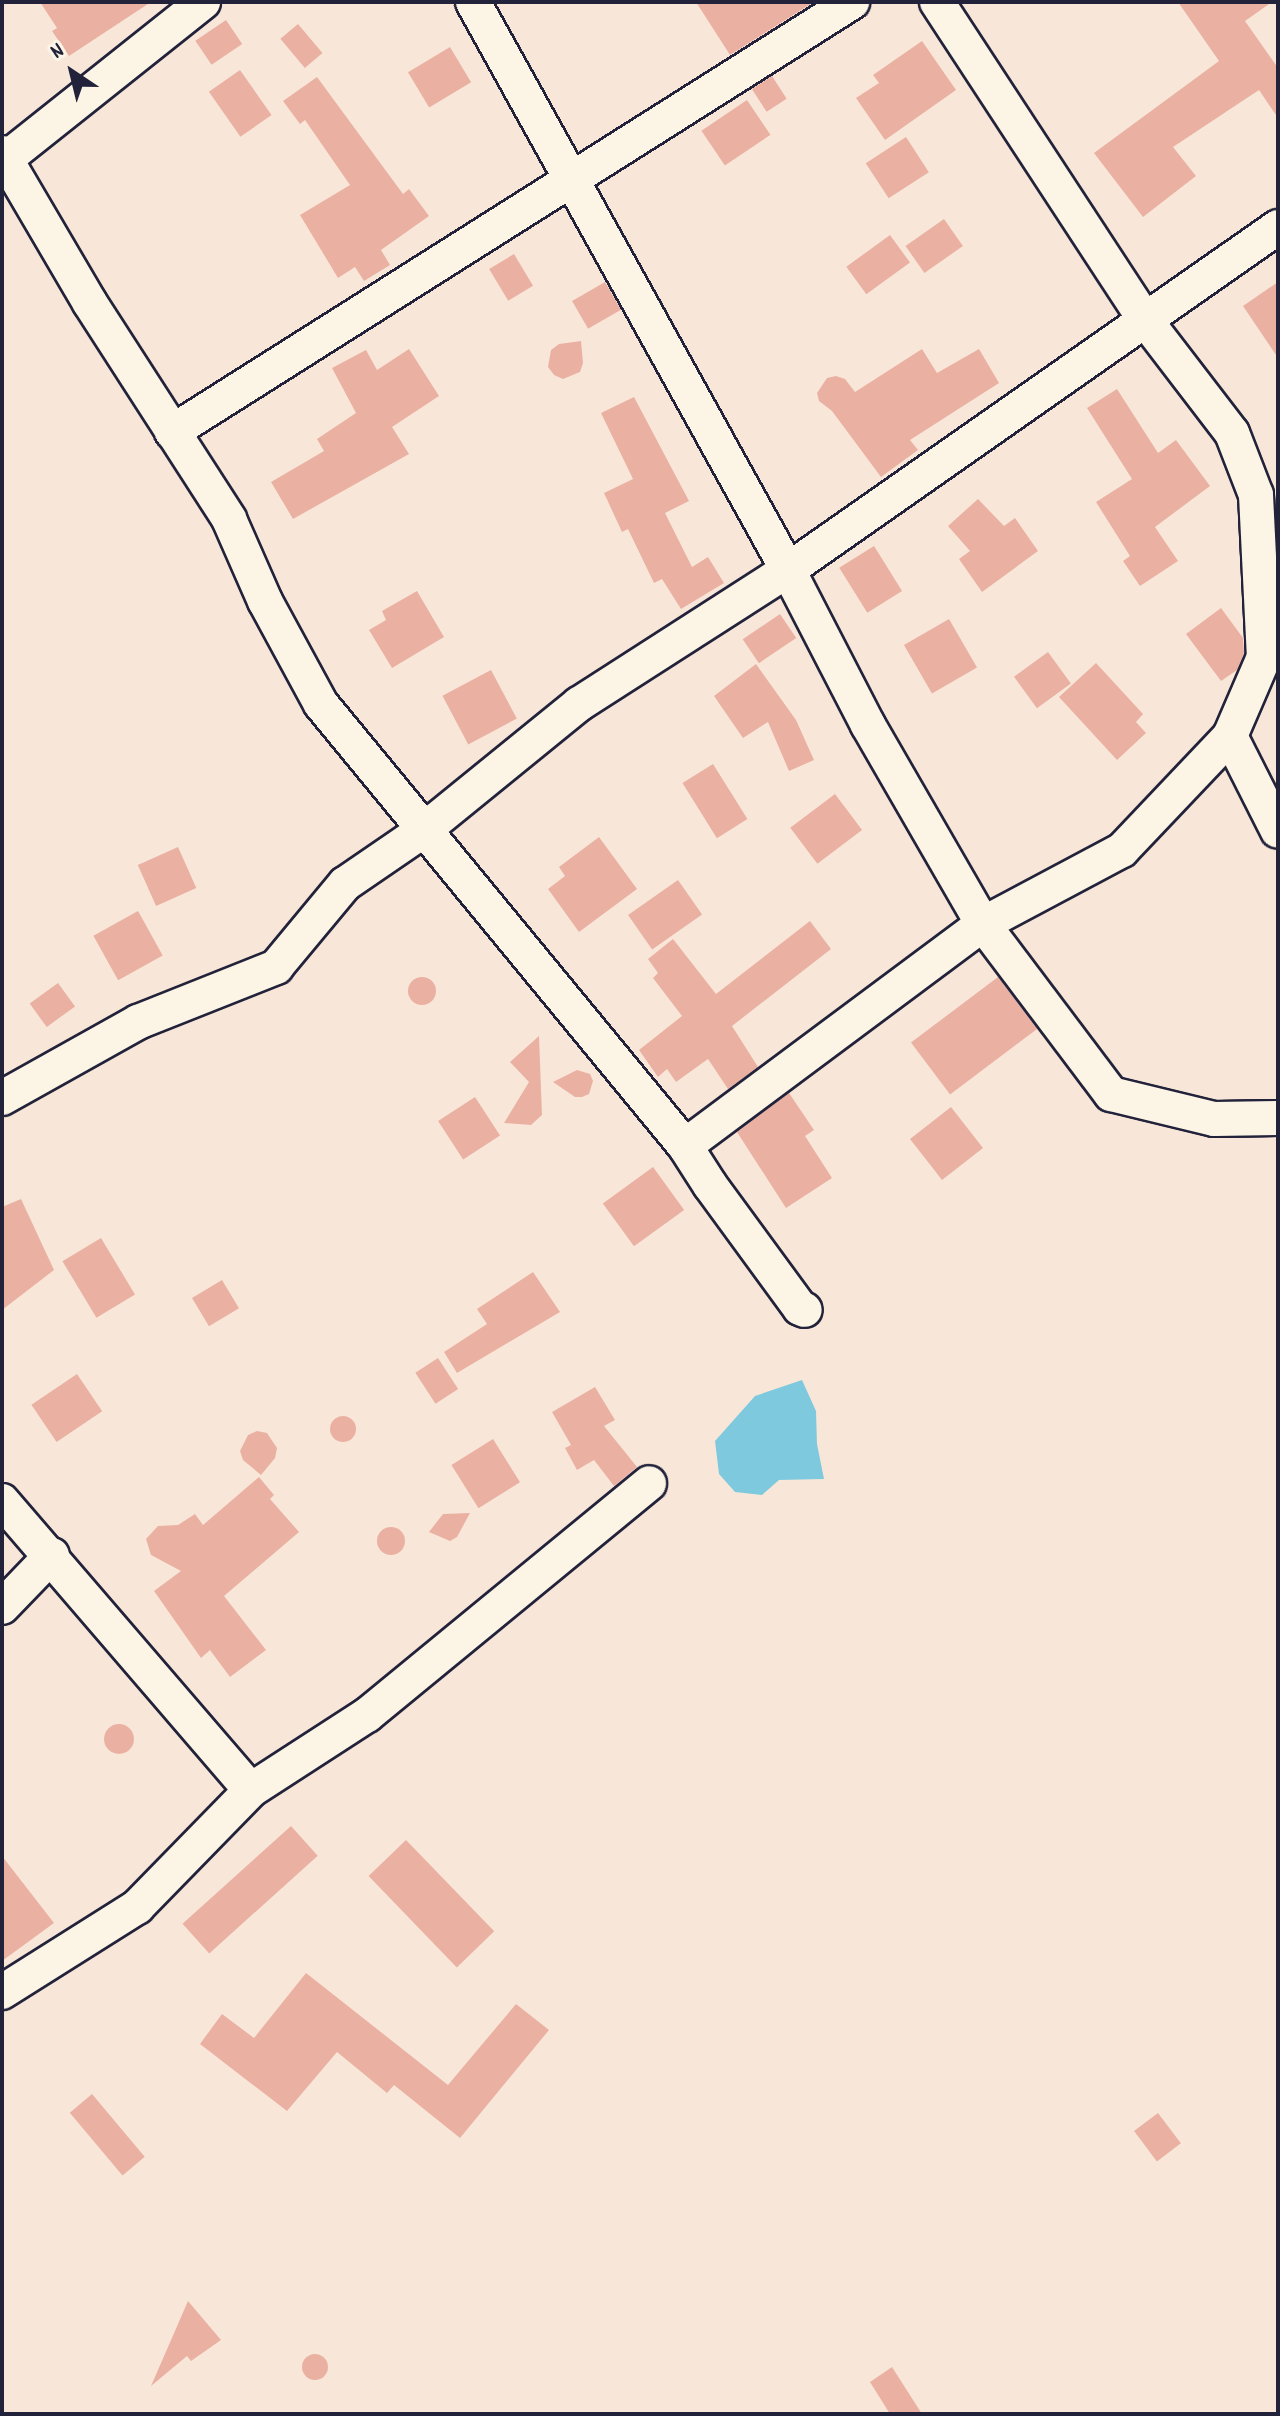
<!DOCTYPE html>
<html>
<head>
<meta charset="utf-8">
<style>
	body { margin:0 }
	#map { position:relative; width:1280px; height:2416px; overflow:hidden; background:#f8e7d8; font-family:Dekko,sans-serif }
	div>[style] { position:absolute }
	.water>* { inset:0; background:#7fc9df }
	.building>* { inset:0; background:#eab1a3; transform-origin:0 0 }
	.round { border-radius:50% }
	.roads { filter:drop-shadow(2px 0 #22223b) drop-shadow(-2px 0 #22223b) drop-shadow(0 2px #22223b) drop-shadow(0 -2px #22223b) }
	.minor>* { height:34px; margin:-17px; padding:0 17px; transform-origin:17px; border-radius:17px; background:#fcf5e5 }
	span { translate:-50% -50%; white-space:nowrap; text-align:center; line-height:1.15; -webkit-text-stroke:7px #fcf5e5; paint-order:stroke }
	.frame { position:absolute; inset:0; border:4px solid #22223b; pointer-events:none }
	.north { position:absolute; left:32px; top:32px; width:80px; height:80px; -webkit-text-stroke:6px #fcf5e5; paint-order:stroke; rotate:325deg; font-size:22px; font-weight:700; line-height:32px; text-align:center; color:#22223b }
	.north::after { content:''; display:block; margin:auto; width:28px; height:36px; background:#22223b; clip-path:polygon(50% 0,100% 100%,50% 72%,0 100%) }
</style>
</head>
<body>
<div id="map">
	<div class="water">
		<i style="clip-path:polygon(802px 1380px,816px 1411px,817px 1444px,824px 1479px,779px 1480px,762px 1495px,735px 1492px,719px 1474px,715px 1441px,755px 1396px)"></i>
	</div>
	<div class="building">
		<i style="clip-path:polygon(40px 2px,151px 2px,69px 56px,52px 31px,57px 28px)"></i>
		<i style="clip-path:polygon(696px 2px,814px 2px,730px 55px)"></i>
		<i style="clip-path:polygon(1178px 2px,1272px 2px,1245px 21px,1278px 68px,1278px 118px,1259px 90px,1173px 147px,1196px 176px,1143px 217px,1094px 153px,1219px 61px)"></i>
		<i style="left:226px;top:20px;width:29px;height:37px;rotate:56deg"></i>
		<i style="left:298px;top:24px;width:38px;height:23px;rotate:50deg"></i>
		<i style="clip-path:polygon(922px 41px,956px 90px,885px 140px,856px 98px,879px 83px,873px 75px)"></i>
		<i style="left:450px;top:47px;width:41px;height:49px;rotate:59deg"></i>
		<i style="left:240px;top:70px;width:55px;height:38px;rotate:55deg"></i>
		<i style="left:772px;top:76px;width:27px;height:24px;rotate:57deg"></i>
		<i style="clip-path:polygon(317px 77px,403px 194px,409px 189px,429px 216px,381px 250px,390px 265px,364px 281px,355px 267px,338px 278px,300px 215px,350px 185px,305px 120px,300px 124px,283px 101px)"></i>
		<i style="left:747px;top:100px;width:42px;height:55px;rotate:56deg"></i>
		<i style="left:906px;top:137px;width:42px;height:48px;rotate:57deg"></i>
		<i style="left:944px;top:219px;width:33px;height:47px;rotate:55deg"></i>
		<i style="left:890px;top:235px;width:34px;height:54px;rotate:54deg"></i>
		<i style="left:514px;top:254px;width:37px;height:29px;rotate:59deg"></i>
		<i style="left:605px;top:282px;width:32px;height:38px;rotate:60deg"></i>
		<i style="clip-path:polygon(1278px 282px,1278px 358px,1243px 306px)"></i>
		<i style="clip-path:polygon(581px 341px,583px 363px,580px 372px,563px 379px,554px 375px,548px 367px,551px 350px,559px 344px)"></i>
		<i style="clip-path:polygon(409px 349px,439px 396px,392px 427px,409px 454px,293px 519px,271px 482px,324px 451px,317px 439px,356px 413px,332px 368px,366px 350px,377px 370px)"></i>
		<i style="clip-path:polygon(922px 349px,937px 373px,979px 349px,999px 383px,910px 440px,918px 450px,881px 477px,832px 411px,819px 401px,817px 393px,827px 378px,836px 376px,845px 379px,855px 392px)"></i>
		<i style="clip-path:polygon(1117px 389px,1158px 453px,1176px 440px,1210px 486px,1155px 527px,1178px 561px,1140px 586px,1123px 561px,1130px 556px,1096px 502px,1132px 479px,1087px 408px)"></i>
		<i style="clip-path:polygon(634px 397px,689px 501px,665px 513px,692px 567px,708px 557px,724px 583px,681px 609px,662px 579px,654px 583px,628px 529px,622px 532px,604px 493px,633px 479px,601px 413px)"></i>
		<i style="clip-path:polygon(978px 499px,1004px 526px,1015px 518px,1038px 551px,982px 592px,959px 559px,970px 551px,948px 526px)"></i>
		<i style="left:874px;top:546px;width:53px;height:41px;rotate:58deg"></i>
		<i style="clip-path:polygon(417px 591px,444px 637px,392px 668px,369px 630px,386px 620px,382px 611px)"></i>
		<i style="clip-path:polygon(1221px 608px,1243px 638px,1244px 653px,1237px 670px,1221px 681px,1186px 634px)"></i>
		<i style="left:780px;top:614px;width:29px;height:45px;rotate:56deg"></i>
		<i style="left:949px;top:619px;width:56px;height:52px;rotate:60deg"></i>
		<i style="left:1048px;top:652px;width:39px;height:42px;rotate:54deg"></i>
		<i style="clip-path:polygon(1096px 663px,1143px 714px,1136px 722px,1146px 733px,1117px 760px,1059px 697px)"></i>
		<i style="clip-path:polygon(756px 664px,796px 720px,814px 760px,789px 771px,768px 722px,743px 738px,714px 696px)"></i>
		<i style="left:491px;top:670px;width:55px;height:55px;rotate:62deg"></i>
		<i style="left:713px;top:764px;width:65px;height:36px;rotate:58deg"></i>
		<i style="left:835px;top:794px;width:45px;height:56px;rotate:53deg"></i>
		<i style="clip-path:polygon(599px 837px,637px 889px,579px 932px,548px 889px,565px 876px,559px 867px)"></i>
		<i style="left:178px;top:847px;width:45px;height:44px;rotate:66deg"></i>
		<i style="left:678px;top:880px;width:42px;height:61px;rotate:55deg"></i>
		<i style="left:138px;top:911px;width:51px;height:51px;rotate:61deg"></i>
		<i style="clip-path:polygon(810px 921px,831px 949px,732px 1026px,758px 1067px,728px 1089px,708px 1059px,676px 1082px,667px 1069px,658px 1077px,639px 1050px,682px 1016px,653px 978px,658px 973px,648px 959px,673px 939px,716px 994px)"></i>
		<i style="left:998px;top:977px;width:65px;height:109px;rotate:53deg"></i>
		<i class="round" style="left:408px;top:977px;width:28px;height:28px"></i>
		<i style="left:58px;top:983px;width:29px;height:35px;rotate:54deg"></i>
		<i style="clip-path:polygon(539px 1036px,542px 1115px,531px 1125px,504px 1123px,529px 1082px,510px 1062px)"></i>
		<i style="clip-path:polygon(577px 1070px,590px 1074px,593px 1081px,589px 1094px,582px 1097px,575px 1097px,553px 1082px)"></i>
		<i style="clip-path:polygon(789px 1093px,814px 1130px,805px 1136px,832px 1178px,786px 1208px,737px 1132px)"></i>
		<i style="left:475px;top:1097px;width:46px;height:44px;rotate:57deg"></i>
		<i style="left:951px;top:1107px;width:52px;height:52px;rotate:52deg"></i>
		<i style="left:653px;top:1167px;width:53px;height:62px;rotate:54deg"></i>
		<i style="clip-path:polygon(21px 1199px,54px 1270px,2px 1310px,2px 1207px)"></i>
		<i style="left:101px;top:1238px;width:66px;height:45px;rotate:59deg"></i>
		<i style="clip-path:polygon(533px 1272px,560px 1312px,457px 1373px,444px 1352px,487px 1324px,477px 1309px)"></i>
		<i style="left:222px;top:1280px;width:33px;height:35px;rotate:59deg"></i>
		<i style="left:438px;top:1358px;width:37px;height:27px;rotate:57deg"></i>
		<i style="left:77px;top:1374px;width:45px;height:55px;rotate:56deg"></i>
		<i style="clip-path:polygon(595px 1387px,615px 1420px,604px 1426px,637px 1467px,614px 1486px,594px 1460px,577px 1470px,565px 1448px,571px 1445px,552px 1412px)"></i>
		<i class="round" style="left:330px;top:1416px;width:26px;height:26px"></i>
		<i style="clip-path:polygon(257px 1431px,267px 1433px,277px 1448px,275px 1458px,261px 1475px,243px 1460px,240px 1451px,248px 1435px)"></i>
		<i style="left:493px;top:1439px;width:51px;height:49px;rotate:58deg"></i>
		<i style="clip-path:polygon(259px 1477px,274px 1495px,270px 1499px,299px 1532px,224px 1596px,266px 1650px,230px 1677px,210px 1650px,201px 1658px,154px 1591px,181px 1571px,151px 1555px,146px 1539px,158px 1526px,178px 1525px,195px 1514px,203px 1525px)"></i>
		<i style="clip-path:polygon(470px 1513px,457px 1537px,450px 1541px,429px 1532px,443px 1514px)"></i>
		<i class="round" style="left:377px;top:1527px;width:28px;height:28px"></i>
		<i class="round" style="left:104px;top:1724px;width:30px;height:30px"></i>
		<i style="left:291px;top:1826px;width:40px;height:146px;rotate:48deg"></i>
		<i style="left:406px;top:1840px;width:127px;height:52px;rotate:46deg"></i>
		<i style="clip-path:polygon(2px 1856px,54px 1923px,2px 1961px)"></i>
		<i style="clip-path:polygon(306px 1973px,448px 2085px,516px 2004px,549px 2030px,460px 2138px,394px 2085px,387px 2093px,337px 2052px,287px 2111px,200px 2044px,222px 2014px,254px 2038px)"></i>
		<i style="left:92px;top:2094px;width:82px;height:29px;rotate:50deg"></i>
		<i style="left:1158px;top:2113px;width:38px;height:30px;rotate:53deg"></i>
		<i style="clip-path:polygon(188px 2301px,221px 2340px,191px 2361px,187px 2356px,151px 2386px)"></i>
		<i class="round" style="left:302px;top:2354px;width:26px;height:26px"></i>
		<i style="clip-path:polygon(892px 2367px,922px 2414px,890px 2414px,870px 2382px)"></i>
	</div>
	<div class="roads">
		<div class="minor">
			<i style="left:473px;top:2px;width:649px;rotate:60.99deg"></i>
			<i style="left:788px;top:570px;width:174px;rotate:62.7deg"></i>
			<i style="left:868px;top:725px;width:230px;rotate:60deg"></i>
			<i style="left:983px;top:924px;width:213px;rotate:53deg"></i>
			<i style="left:1111px;top:1094px;width:106px;rotate:13.6deg"></i>
			<i style="left:1214px;top:1119px;width:64px;rotate:-0.9deg"></i>
			<i style="left:937px;top:2px;width:381px;rotate:56.8deg"></i>
			<i style="left:1146px;top:321px;width:141px;rotate:52.5deg"></i>
			<i style="left:1232px;top:433px;width:66px;rotate:68.8deg"></i>
			<i style="left:1256px;top:495px;width:162px;rotate:87.2deg"></i>
			<i style="left:2px;top:153px;width:174px;rotate:59.6deg"></i>
			<i style="left:90px;top:303px;width:257px;rotate:57.2deg"></i>
			<i style="left:229px;top:519px;width:90px;rotate:66.3deg"></i>
			<i style="left:265px;top:601px;width:117px;rotate:61.5deg"></i>
			<i style="left:321px;top:704px;width:573px;rotate:50.53deg"></i>
			<i style="left:685px;top:1146px;width:46px;rotate:57.3deg"></i>
			<i style="left:710px;top:1185px;width:152px;rotate:53.8deg"></i>
			<i style="left:800px;top:1308px;width:5px;rotate:22deg"></i>
			<i style="left:2px;top:162px;width:257px;rotate:-38.5deg"></i>
			<i style="left:172px;top:432px;width:805px;rotate:-32.31deg"></i>
			<i style="left:1230px;top:736px;width:106px;rotate:63.2deg"></i>
			<i style="left:2px;top:1098px;width:156px;rotate:-29.2deg"></i>
			<i style="left:138px;top:1022px;width:149px;rotate:-21.7deg"></i>
			<i style="left:276px;top:967px;width:108px;rotate:-50.3deg"></i>
			<i style="left:345px;top:884px;width:96px;rotate:-34.4deg"></i>
			<i style="left:424px;top:830px;width:200px;rotate:-39.1deg"></i>
			<i style="left:579px;top:704px;width:248px;rotate:-32.7deg"></i>
			<i style="left:788px;top:570px;width:598px;rotate:-34.99deg"></i>
			<i style="left:685px;top:1146px;width:372px;rotate:-36.7deg"></i>
			<i style="left:983px;top:924px;width:157px;rotate:-28deg"></i>
			<i style="left:1122px;top:850px;width:157px;rotate:-46.5deg"></i>
			<i style="left:1230px;top:736px;width:86px;rotate:-66.7deg"></i>
			<i style="left:1264px;top:657px;width:17px;rotate:-36deg"></i>
			<i style="left:2px;top:1501px;width:381px;rotate:49.3deg"></i>
			<i style="left:2px;top:1607px;width:72px;rotate:-46.1deg"></i>
			<i style="left:2px;top:1992px;width:160px;rotate:-32.2deg"></i>
			<i style="left:137px;top:1907px;width:163px;rotate:-45.7deg"></i>
			<i style="left:251px;top:1790px;width:138px;rotate:-32.9deg"></i>
			<i style="left:367px;top:1715px;width:365px;rotate:-39.4deg"></i>
		</div>
	</div>
	<div class="frame"></div>
	<div class="north">N</div>
</div>
</body>
</html>
